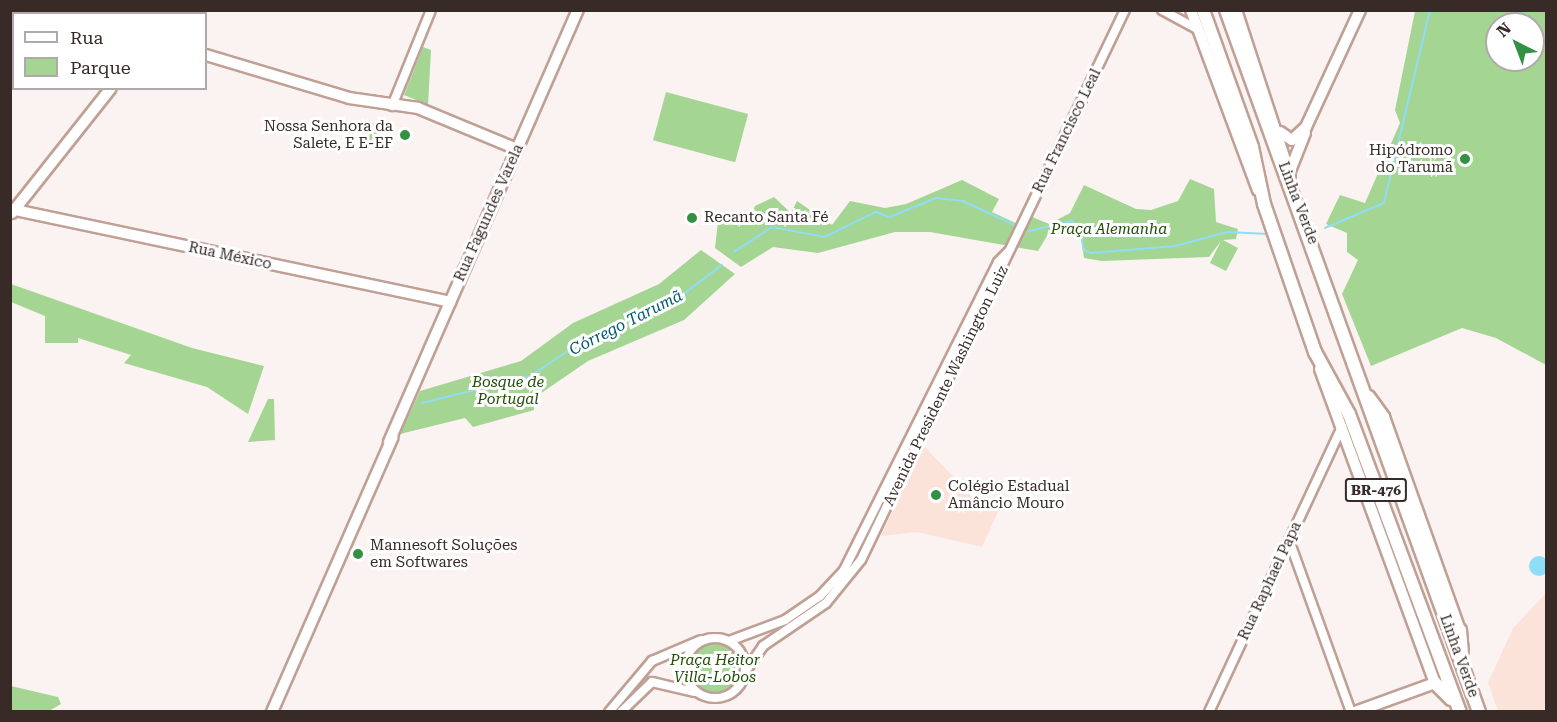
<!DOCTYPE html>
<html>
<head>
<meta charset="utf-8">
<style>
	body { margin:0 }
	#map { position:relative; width:1557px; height:722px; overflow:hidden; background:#faf3f1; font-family:"Roboto Serif",serif }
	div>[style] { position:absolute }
	.built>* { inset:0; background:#fce3da }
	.green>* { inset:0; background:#a5d593; transform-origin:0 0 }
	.round { border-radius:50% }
	.water>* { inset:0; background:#90ddf7 }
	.stream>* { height:1.5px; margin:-0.75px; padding:0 0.75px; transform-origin:0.75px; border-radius:0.75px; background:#90ddf7 }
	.roads { filter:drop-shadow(2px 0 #c0a095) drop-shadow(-2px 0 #c0a095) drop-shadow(0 2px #c0a095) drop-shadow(0 -2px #c0a095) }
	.minor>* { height:8px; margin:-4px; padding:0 4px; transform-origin:4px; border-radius:4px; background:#fff }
	.minor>.ring { margin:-4px; padding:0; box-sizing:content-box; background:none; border:8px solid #fff; border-radius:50% }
	.major>* { height:10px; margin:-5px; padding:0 5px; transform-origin:5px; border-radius:5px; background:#fff }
	.highway>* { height:12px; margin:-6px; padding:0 6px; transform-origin:6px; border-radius:6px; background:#fff }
	.dots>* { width:16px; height:16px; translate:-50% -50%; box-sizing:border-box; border:3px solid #fff; border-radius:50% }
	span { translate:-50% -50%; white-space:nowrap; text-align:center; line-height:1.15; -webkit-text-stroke:6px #fff; paint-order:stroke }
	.shield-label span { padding:2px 4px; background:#fff; border:2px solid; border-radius:4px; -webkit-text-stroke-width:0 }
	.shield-label { font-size:14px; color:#382b27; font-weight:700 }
	.poi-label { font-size:15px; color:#382b27 }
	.right { translate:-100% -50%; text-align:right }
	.left { translate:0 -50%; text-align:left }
	.street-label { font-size:15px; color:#382b27 }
	.park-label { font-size:15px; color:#214d07; font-style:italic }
	.water-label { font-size:16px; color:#005b70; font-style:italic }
	.frame { position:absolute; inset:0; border:12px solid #382b27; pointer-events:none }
	.legend { position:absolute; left:12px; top:12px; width:195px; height:78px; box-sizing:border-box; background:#fff; border:2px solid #afaaa9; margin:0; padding:8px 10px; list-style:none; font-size:18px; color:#382b27 }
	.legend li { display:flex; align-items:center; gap:12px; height:30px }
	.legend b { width:30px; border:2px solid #afaaa9 }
	.north { position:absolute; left:1485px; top:12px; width:60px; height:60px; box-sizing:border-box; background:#fff; border:2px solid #afaaa9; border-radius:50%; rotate:318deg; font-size:16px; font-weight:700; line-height:24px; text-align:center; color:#382b27 }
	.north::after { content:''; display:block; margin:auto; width:21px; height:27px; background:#349143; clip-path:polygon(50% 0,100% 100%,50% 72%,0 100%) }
</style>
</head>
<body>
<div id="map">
	<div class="built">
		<i style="clip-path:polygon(924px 446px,966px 490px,998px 512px,982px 547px,917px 532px,881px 536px)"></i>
		<i style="clip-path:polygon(1546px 593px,1546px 711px,1498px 711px,1488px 683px,1513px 628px)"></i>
	</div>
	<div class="green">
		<i style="clip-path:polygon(evenodd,1415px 11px,1546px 11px,1546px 365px,1496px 338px,1462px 328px,1371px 366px,1342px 294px,1358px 260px,1347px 252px,1347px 233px,1326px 224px,1340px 195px,1365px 203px,1400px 123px,1395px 110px,1415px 11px,1497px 24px,1533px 24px,1533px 60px,1497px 60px,1497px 24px)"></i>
		<i style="clip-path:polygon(423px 47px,431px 50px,428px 105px,404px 95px)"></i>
		<i style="left:666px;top:92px;width:85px;height:50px;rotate:15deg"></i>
		<i class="round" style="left:364px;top:123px;width:22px;height:22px"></i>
		<i style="clip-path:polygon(1190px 179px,1214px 189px,1216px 222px,1238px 229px,1236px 239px,1223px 240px,1238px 248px,1226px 271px,1210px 263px,1221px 241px,1209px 257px,1102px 261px,1084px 258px,1081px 238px,1073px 233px,1047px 236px,1038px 251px,930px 232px,895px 232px,818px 253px,773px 247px,741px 267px,715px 248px,719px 212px,749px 219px,755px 206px,774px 197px,791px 213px,797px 201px,832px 225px,850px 201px,885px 208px,906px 204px,962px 180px,999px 199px,992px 212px,1024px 227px,1030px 216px,1049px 224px,1070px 213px,1084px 185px,1136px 209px,1151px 210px,1178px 201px)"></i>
		<i style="clip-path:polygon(701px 250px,735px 274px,684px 320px,588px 361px,534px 398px,534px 410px,473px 427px,465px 418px,400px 434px,420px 391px,521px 361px,573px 323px,659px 284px)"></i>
		<i style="clip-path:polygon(11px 284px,192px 348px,264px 366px,248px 414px,207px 387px,124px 363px,131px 355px,78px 338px,78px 343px,45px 343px,45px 316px,11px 302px)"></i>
		<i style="clip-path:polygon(268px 399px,274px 399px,275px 440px,248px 442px)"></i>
		<i class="round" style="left:688px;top:641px;width:54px;height:54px"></i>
		<i style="clip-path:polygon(11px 686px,58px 697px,61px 704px,49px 711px,11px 711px)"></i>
	</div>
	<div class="water">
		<i class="round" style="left:1529px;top:556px;width:20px;height:20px"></i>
	</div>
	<div class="stream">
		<i style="left:1325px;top:228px;width:64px;rotate:-23deg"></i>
		<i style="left:1384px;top:203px;width:198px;rotate:-76.6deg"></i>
		<i style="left:1029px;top:231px;width:44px;rotate:-13.1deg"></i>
		<i style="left:1072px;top:221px;width:13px;rotate:45deg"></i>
		<i style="left:1081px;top:230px;width:20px;rotate:81deg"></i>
		<i style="left:1084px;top:250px;width:8px;rotate:23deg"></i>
		<i style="left:1091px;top:253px;width:84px;rotate:-4.8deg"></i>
		<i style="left:1175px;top:246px;width:55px;rotate:-14.8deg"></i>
		<i style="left:1228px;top:232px;width:40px;rotate:2.9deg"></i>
		<i style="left:734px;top:252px;width:45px;rotate:-33.3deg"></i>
		<i style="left:772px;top:227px;width:54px;rotate:10.7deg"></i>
		<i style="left:825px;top:237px;width:57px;rotate:-26.1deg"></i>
		<i style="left:876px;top:212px;width:15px;rotate:20deg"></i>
		<i style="left:890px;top:217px;width:50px;rotate:-22.4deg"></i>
		<i style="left:936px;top:198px;width:27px;rotate:6deg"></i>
		<i style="left:963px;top:201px;width:57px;rotate:24.8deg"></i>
		<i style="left:422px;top:403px;width:110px;rotate:-13.7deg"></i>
		<i style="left:529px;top:377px;width:72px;rotate:-33.7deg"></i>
		<i style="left:589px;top:337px;width:91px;rotate:-22.6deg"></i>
		<i style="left:673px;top:302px;width:61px;rotate:-37.1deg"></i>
	</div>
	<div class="roads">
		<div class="minor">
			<i style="left:1162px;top:10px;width:42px;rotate:28.4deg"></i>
			<i style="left:392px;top:106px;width:104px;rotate:-67.9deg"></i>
			<i style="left:1289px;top:540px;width:183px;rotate:70.2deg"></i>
			<i class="ring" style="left:685px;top:638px;width:52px;height:52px"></i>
			<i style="left:729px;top:641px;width:60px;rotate:-20.6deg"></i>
			<i style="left:785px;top:620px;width:42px;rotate:-34.4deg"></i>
			<i style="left:820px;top:596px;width:35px;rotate:-47deg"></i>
			<i style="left:844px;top:570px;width:344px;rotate:-63.4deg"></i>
			<i style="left:998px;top:262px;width:14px;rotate:-45deg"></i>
			<i style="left:745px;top:672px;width:32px;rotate:-55deg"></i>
			<i style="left:763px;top:646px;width:76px;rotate:-34.3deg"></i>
			<i style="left:826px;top:603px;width:55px;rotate:-50.9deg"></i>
			<i style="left:861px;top:560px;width:610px;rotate:-64.36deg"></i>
			<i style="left:609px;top:712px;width:67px;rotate:-49.9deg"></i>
			<i style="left:652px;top:661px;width:53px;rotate:-23.2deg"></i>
			<i style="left:621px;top:712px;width:43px;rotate:-44.1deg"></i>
			<i style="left:652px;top:682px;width:43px;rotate:13.4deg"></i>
			<i style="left:1209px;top:712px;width:315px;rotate:-65deg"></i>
		</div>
		<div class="major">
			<i style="left:1191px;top:10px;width:192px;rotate:69.6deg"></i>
			<i style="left:1236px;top:10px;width:174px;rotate:71.9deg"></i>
			<i style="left:206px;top:55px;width:149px;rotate:16.7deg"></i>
			<i style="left:349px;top:98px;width:70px;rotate:8.2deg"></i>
			<i style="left:418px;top:108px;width:107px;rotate:22.5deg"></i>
			<i style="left:1280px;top:132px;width:14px;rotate:34deg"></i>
			<i style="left:1292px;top:140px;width:19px;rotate:-43deg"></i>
			<i style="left:1306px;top:127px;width:129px;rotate:-65.2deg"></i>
			<i style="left:1290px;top:171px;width:41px;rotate:-68.5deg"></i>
			<i style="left:10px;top:209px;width:450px;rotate:11.9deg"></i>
			<i style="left:12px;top:213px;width:159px;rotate:-51.6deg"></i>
			<i style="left:1320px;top:369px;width:334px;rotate:69.9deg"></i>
			<i style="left:1435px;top:683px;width:85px;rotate:160.1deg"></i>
			<i style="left:1369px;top:396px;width:26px;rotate:54deg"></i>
			<i style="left:1384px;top:417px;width:226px;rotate:70.4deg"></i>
			<i style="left:389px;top:442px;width:472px;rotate:-66.4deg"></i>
			<i style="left:272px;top:712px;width:300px;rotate:-66.3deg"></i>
		</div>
		<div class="highway">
			<i style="left:1203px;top:10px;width:145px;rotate:70.3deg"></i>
			<i style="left:1252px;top:147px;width:58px;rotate:78.1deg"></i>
			<i style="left:1264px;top:204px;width:157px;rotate:71deg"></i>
			<i style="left:1315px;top:352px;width:71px;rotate:61.3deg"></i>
			<i style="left:1349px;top:414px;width:318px;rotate:69.6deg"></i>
			<i style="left:1226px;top:10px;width:746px;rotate:70.18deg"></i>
			<i style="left:1460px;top:630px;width:21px;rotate:85deg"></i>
			<i style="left:1435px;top:683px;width:23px;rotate:45deg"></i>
		</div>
	</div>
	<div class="dots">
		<i style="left:405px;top:135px;background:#349143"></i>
		<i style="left:1465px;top:159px;background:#349143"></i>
		<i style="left:692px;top:218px;background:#349143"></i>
		<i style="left:936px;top:495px;background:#349143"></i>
		<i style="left:358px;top:554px;background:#349143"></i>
	</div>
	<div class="shield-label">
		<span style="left:1376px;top:490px">BR-476</span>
	</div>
	<div class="poi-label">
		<span class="right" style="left:393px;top:135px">Nossa Senhora da<br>Salete, E E-EF</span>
		<span class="right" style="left:1453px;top:159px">Hipódromo<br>do Tarumã</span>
		<span class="left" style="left:704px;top:218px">Recanto Santa Fé</span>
		<span class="left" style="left:948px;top:495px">Colégio Estadual<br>Amâncio Mouro</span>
		<span class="left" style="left:370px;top:554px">Mannesoft Soluções<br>em Softwares</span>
	</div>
	<div class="street-label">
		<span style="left:1067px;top:131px;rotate:-64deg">Rua Francisco Leal</span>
		<span style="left:1298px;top:203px;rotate:69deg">Linha Verde</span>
		<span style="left:489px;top:213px;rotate:-66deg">Rua Fagundes Varela</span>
		<span style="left:230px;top:256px;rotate:12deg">Rua México</span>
		<span style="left:946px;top:386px;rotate:-64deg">Avenida Presidente Washington Luiz</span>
		<span style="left:1270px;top:581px;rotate:-65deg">Rua Raphael Papa</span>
		<span style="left:1459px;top:656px;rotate:70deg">Linha Verde</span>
	</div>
	<div class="park-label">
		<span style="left:1109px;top:230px">Praça Alemanha</span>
		<span style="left:508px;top:391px">Bosque de<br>Portugal</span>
		<span style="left:715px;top:669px">Praça Heitor<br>Villa-Lobos</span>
	</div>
	<div class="water-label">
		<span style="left:626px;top:323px;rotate:-27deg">Córrego Tarumã</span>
	</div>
	<div class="frame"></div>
	<ul class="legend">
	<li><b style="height:8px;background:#fff"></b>Rua</li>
	<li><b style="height:16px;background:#a5d593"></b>Parque</li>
	</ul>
	<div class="north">N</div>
</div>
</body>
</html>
